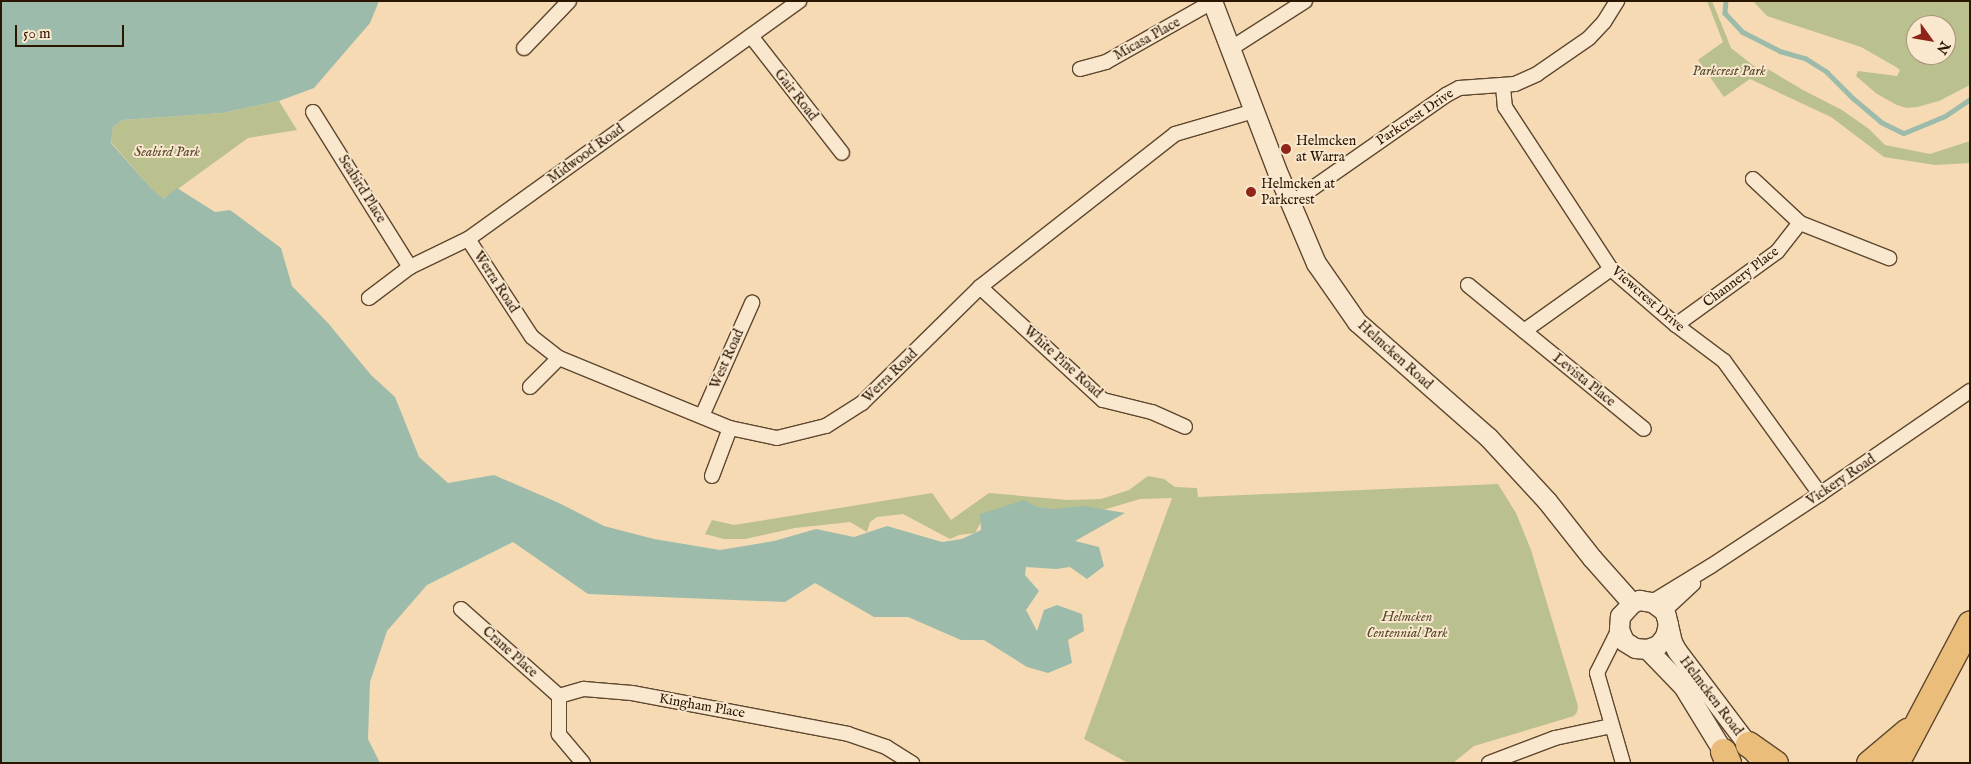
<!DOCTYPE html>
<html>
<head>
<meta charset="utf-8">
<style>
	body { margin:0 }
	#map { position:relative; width:1971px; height:764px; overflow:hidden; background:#f6dab3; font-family:"IM FELL English",serif }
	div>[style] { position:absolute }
	.green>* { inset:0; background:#bac08e }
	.water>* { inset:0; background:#9dbbaa }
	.stream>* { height:4.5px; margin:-2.25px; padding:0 2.25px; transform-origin:2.25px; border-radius:2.25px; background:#9dbbaa }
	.roads { filter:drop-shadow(1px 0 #5e472e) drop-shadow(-1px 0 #5e472e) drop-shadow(0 1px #5e472e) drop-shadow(0 -1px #5e472e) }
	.street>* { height:14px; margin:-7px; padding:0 7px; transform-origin:7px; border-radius:7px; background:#f9e7ce }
	.secondary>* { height:19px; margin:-9.5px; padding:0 9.5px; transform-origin:9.5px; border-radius:9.5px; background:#f9e7ce }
	.highway>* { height:25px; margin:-12.5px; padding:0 12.5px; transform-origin:12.5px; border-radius:12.5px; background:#ebbd7a }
	.dots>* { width:14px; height:14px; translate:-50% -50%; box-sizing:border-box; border:2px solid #f9e7ce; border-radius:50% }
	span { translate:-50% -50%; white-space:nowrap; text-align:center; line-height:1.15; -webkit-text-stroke:4px #f9e7ce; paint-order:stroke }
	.street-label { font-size:14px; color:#2b1602 }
	.park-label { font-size:14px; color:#56492c; font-style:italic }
	.poi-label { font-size:14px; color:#2b1602 }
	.left { translate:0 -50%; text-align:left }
	.frame { position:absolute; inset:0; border:2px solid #2b1602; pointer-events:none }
	.north { position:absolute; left:1906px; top:15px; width:50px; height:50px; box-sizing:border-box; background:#f9e7ce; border:1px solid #a7937c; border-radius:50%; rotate:122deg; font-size:14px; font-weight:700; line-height:20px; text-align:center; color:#2b1602 }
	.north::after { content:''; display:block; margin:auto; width:18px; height:22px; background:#8f2418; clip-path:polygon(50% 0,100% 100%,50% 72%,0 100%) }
	.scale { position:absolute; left:15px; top:25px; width:109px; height:22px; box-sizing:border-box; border:2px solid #2b1602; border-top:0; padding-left:6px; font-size:15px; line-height:18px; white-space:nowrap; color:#2b1602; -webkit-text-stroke:4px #f9e7ce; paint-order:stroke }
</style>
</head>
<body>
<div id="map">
	<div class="green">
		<i style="clip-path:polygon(1707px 1px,1712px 1px,1731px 48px,1754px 66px,1759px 69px,1766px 68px,1803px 90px,1842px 110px,1869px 129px,1885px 145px,1930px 154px,1970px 141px,1970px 163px,1935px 165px,1884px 157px,1831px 117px,1750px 79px,1724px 97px,1698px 60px,1723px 42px)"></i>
		<i style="clip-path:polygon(evenodd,1753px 1px,1970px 1px,1970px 85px,1939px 101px,1917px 107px,1907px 108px,1897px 105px,1877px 94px,1856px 76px,1858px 71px,1897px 76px,1900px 70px,1896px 67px,1861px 47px,1767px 16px,1753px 1px,1916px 25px,1946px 25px,1946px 55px,1916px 55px,1916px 25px)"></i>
		<i style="clip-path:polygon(279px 101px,297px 130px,248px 138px,164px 199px,152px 189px,111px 142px,113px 127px,123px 120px,222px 113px)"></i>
		<i style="clip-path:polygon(1148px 476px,1164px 479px,1175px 487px,1197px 488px,1198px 497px,1498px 484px,1516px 513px,1531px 550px,1578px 706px,1577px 712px,1574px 716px,1474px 746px,1453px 763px,1128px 763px,1084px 739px,1172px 498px,1140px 499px,1103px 510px,981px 522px,975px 533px,959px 535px,950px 539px,903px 514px,877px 517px,870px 522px,867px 532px,850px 522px,795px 528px,745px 539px,724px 539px,705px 534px,712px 520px,734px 525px,932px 493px,951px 520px,989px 493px,1068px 500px,1101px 499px,1129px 490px)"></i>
	</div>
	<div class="water">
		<i style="clip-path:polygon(1px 1px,379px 1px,370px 23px,314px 88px,279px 101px,222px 113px,123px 120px,113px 127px,111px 143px,152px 189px,164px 199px,177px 188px,215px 212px,230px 210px,281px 248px,292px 286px,328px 323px,371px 375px,395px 397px,419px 457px,448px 483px,494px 475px,559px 503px,604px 526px,654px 539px,720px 550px,774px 541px,816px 529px,854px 537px,887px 526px,942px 542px,962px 539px,981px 530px,980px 514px,1024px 500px,1037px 507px,1054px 509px,1084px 506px,1125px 513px,1075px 541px,1099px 547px,1104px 566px,1087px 579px,1070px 567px,1056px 569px,1026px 567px,1025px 575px,1039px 591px,1026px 610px,1037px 631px,1044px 610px,1057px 605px,1082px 614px,1084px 631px,1068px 640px,1072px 663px,1048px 673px,1027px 667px,984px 640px,961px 640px,908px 617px,874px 617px,815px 583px,785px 602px,588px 594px,513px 542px,427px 585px,387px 631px,370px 682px,368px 739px,380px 763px,1px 763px)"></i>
	</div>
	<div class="stream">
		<i style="left:1726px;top:1px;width:12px;rotate:95deg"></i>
		<i style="left:1725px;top:13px;width:26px;rotate:47deg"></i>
		<i style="left:1743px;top:32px;width:42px;rotate:27.2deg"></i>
		<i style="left:1780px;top:51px;width:26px;rotate:16deg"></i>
		<i style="left:1805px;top:58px;width:26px;rotate:32deg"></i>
		<i style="left:1827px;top:72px;width:38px;rotate:45deg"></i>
		<i style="left:1854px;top:99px;width:35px;rotate:40deg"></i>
		<i style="left:1881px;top:122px;width:25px;rotate:26deg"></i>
		<i style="left:1904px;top:133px;width:44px;rotate:-22.5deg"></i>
		<i style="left:1945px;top:116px;width:30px;rotate:-34deg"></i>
	</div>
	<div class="roads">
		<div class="street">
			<i style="left:751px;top:36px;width:148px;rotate:52.1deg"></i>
			<i style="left:524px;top:48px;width:65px;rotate:-46.2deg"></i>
			<i style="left:1230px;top:49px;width:89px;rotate:-32.6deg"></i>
			<i style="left:1080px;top:69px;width:27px;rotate:-15deg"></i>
			<i style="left:1106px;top:62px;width:122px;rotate:-29.5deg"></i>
			<i style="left:1503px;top:86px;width:21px;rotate:85deg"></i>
			<i style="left:1505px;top:107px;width:194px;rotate:56.8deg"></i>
			<i style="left:1611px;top:269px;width:86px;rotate:40.7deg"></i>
			<i style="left:1676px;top:325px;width:60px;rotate:36.9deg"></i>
			<i style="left:1724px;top:361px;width:164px;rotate:54.2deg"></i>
			<i style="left:313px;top:112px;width:183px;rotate:58deg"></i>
			<i style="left:1753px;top:179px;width:64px;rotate:43.1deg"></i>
			<i style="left:1800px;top:223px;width:96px;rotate:21.5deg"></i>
			<i style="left:1290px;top:204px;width:190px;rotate:-34.9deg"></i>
			<i style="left:1446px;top:95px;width:15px;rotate:-28deg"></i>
			<i style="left:1459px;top:88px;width:56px;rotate:-4.1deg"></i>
			<i style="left:1515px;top:84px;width:24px;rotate:-24deg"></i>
			<i style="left:1537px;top:74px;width:63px;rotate:-34.7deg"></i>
			<i style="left:1589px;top:38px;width:22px;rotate:-47deg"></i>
			<i style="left:1604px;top:22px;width:25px;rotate:-58deg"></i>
			<i style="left:468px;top:239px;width:117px;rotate:56.9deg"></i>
			<i style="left:532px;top:337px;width:34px;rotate:38deg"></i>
			<i style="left:559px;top:358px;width:185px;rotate:22.3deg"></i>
			<i style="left:730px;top:428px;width:48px;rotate:12deg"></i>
			<i style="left:777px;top:438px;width:50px;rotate:-13.8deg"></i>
			<i style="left:826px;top:426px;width:43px;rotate:-32.6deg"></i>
			<i style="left:862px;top:403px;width:165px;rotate:-44.5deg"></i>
			<i style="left:980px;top:287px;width:248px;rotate:-38.1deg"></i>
			<i style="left:1175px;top:134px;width:82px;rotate:-16.2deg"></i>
			<i style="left:1468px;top:285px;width:227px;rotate:39.3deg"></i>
			<i style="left:980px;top:287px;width:167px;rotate:42.6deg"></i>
			<i style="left:1103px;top:400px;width:50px;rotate:13.8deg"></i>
			<i style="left:1152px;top:412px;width:36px;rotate:24deg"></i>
			<i style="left:369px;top:298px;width:51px;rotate:-37.1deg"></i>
			<i style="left:410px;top:267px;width:64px;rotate:-25.8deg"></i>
			<i style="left:468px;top:239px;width:408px;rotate:-35.7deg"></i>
			<i style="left:1676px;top:325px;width:125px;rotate:-35.9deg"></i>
			<i style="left:1777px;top:252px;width:37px;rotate:-52deg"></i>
			<i style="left:1524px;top:331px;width:107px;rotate:-35.5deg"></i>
			<i style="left:530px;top:387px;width:41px;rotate:-45deg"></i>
			<i style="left:702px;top:416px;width:124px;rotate:-66.1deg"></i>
			<i style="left:712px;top:476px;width:51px;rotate:-69.4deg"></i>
			<i style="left:1652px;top:602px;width:69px;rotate:-31.4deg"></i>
			<i style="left:1711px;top:566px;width:131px;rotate:-33.4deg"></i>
			<i style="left:1820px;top:494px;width:182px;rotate:-34.5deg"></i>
			<i style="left:461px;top:609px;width:131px;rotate:41.6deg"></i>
			<i style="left:1664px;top:611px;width:40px;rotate:-43deg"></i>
			<i style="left:1619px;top:629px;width:49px;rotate:116.6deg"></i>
			<i style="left:1597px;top:673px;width:94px;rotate:73.9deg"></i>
			<i style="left:583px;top:763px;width:38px;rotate:-130deg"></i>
			<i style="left:559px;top:734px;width:38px;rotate:-90deg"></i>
			<i style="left:559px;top:696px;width:26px;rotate:-16deg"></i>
			<i style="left:584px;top:689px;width:48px;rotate:4.8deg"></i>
			<i style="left:632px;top:693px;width:220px;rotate:10.7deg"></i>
			<i style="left:848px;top:734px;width:40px;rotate:18.9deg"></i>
			<i style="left:886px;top:747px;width:31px;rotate:32deg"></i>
			<i style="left:1489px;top:763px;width:71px;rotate:-20.7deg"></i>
			<i style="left:1555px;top:738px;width:57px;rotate:-12.1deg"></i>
		</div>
		<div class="secondary">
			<i style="left:1212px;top:1px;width:187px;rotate:69.1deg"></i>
			<i style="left:1279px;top:176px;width:95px;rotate:67deg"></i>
			<i style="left:1316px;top:263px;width:72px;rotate:55.2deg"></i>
			<i style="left:1357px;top:322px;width:174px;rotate:41.3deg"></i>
			<i style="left:1488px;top:437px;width:87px;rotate:47.3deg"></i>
			<i style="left:1547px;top:501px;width:73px;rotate:51.7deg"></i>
			<i style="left:1592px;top:558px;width:60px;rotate:48.4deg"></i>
			<i style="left:1668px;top:624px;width:12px;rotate:104deg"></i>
			<i style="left:1665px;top:636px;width:11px;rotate:128deg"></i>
			<i style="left:1658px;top:645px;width:12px;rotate:160deg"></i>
			<i style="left:1647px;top:649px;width:12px;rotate:-175deg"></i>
			<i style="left:1635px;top:648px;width:13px;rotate:-148deg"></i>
			<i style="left:1624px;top:641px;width:13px;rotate:-113deg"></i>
			<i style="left:1619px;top:629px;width:13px;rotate:-86deg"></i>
			<i style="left:1620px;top:616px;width:18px;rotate:-47deg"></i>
			<i style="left:1632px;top:603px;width:8px;rotate:-23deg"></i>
			<i style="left:1639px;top:600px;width:13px;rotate:9deg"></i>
			<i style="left:1652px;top:602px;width:15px;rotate:37deg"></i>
			<i style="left:1664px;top:611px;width:5px;rotate:68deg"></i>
			<i style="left:1666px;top:616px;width:27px;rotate:77deg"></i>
			<i style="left:1672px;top:642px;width:10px;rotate:61deg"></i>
			<i style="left:1677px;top:651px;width:129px;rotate:52.9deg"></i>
			<i style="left:1647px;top:649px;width:52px;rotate:45.8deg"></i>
			<i style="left:1683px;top:686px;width:90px;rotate:58.6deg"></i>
		</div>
		<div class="highway">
			<i style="left:1748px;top:744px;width:33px;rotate:35deg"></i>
			<i style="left:1723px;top:751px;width:13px;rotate:67deg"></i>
			<i style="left:1869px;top:763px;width:50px;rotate:-40.1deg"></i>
			<i style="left:1896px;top:763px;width:158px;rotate:-62.1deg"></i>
		</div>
	</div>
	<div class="dots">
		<i style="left:1286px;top:149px;background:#8f2418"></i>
		<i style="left:1251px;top:192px;background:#8f2418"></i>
	</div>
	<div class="street-label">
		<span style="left:1147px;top:39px;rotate:-29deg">Micasa Place</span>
		<span style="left:796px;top:95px;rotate:52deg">Gair Road</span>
		<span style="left:1415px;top:117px;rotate:-34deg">Parkcrest Drive</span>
		<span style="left:586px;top:154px;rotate:-36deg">Midwood Road</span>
		<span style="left:362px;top:189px;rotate:58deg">Seabird Place</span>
		<span style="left:1741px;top:277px;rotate:-37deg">Channery Place</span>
		<span style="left:496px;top:282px;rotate:57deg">Werra Road</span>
		<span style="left:1648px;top:299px;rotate:41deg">Viewcrest Drive</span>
		<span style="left:1395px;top:355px;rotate:42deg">Helmcken Road</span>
		<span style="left:727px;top:359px;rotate:-66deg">West Road</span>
		<span style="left:1063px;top:362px;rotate:42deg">White Pine Road</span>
		<span style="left:890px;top:376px;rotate:-44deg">Werra Road</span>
		<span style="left:1584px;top:380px;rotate:39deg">Levista Place</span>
		<span style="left:1841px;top:480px;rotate:-34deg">Vickery Road</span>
		<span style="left:510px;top:652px;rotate:42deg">Crane Place</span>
		<span style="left:1711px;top:696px;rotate:53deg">Helmcken Road</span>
		<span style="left:702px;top:706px;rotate:10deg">Kingham Place</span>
	</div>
	<div class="park-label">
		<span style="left:1729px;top:71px">Parkcrest Park</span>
		<span style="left:167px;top:152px">Seabird Park</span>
		<span style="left:1407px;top:625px">Helmcken<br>Centennial Park</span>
	</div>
	<div class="poi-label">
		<span class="left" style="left:1296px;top:149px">Helmcken<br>at Warra</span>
		<span class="left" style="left:1261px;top:192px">Helmcken at<br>Parkcrest</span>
	</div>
	<div class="frame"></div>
	<div class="north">N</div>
	<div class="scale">50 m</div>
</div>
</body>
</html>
